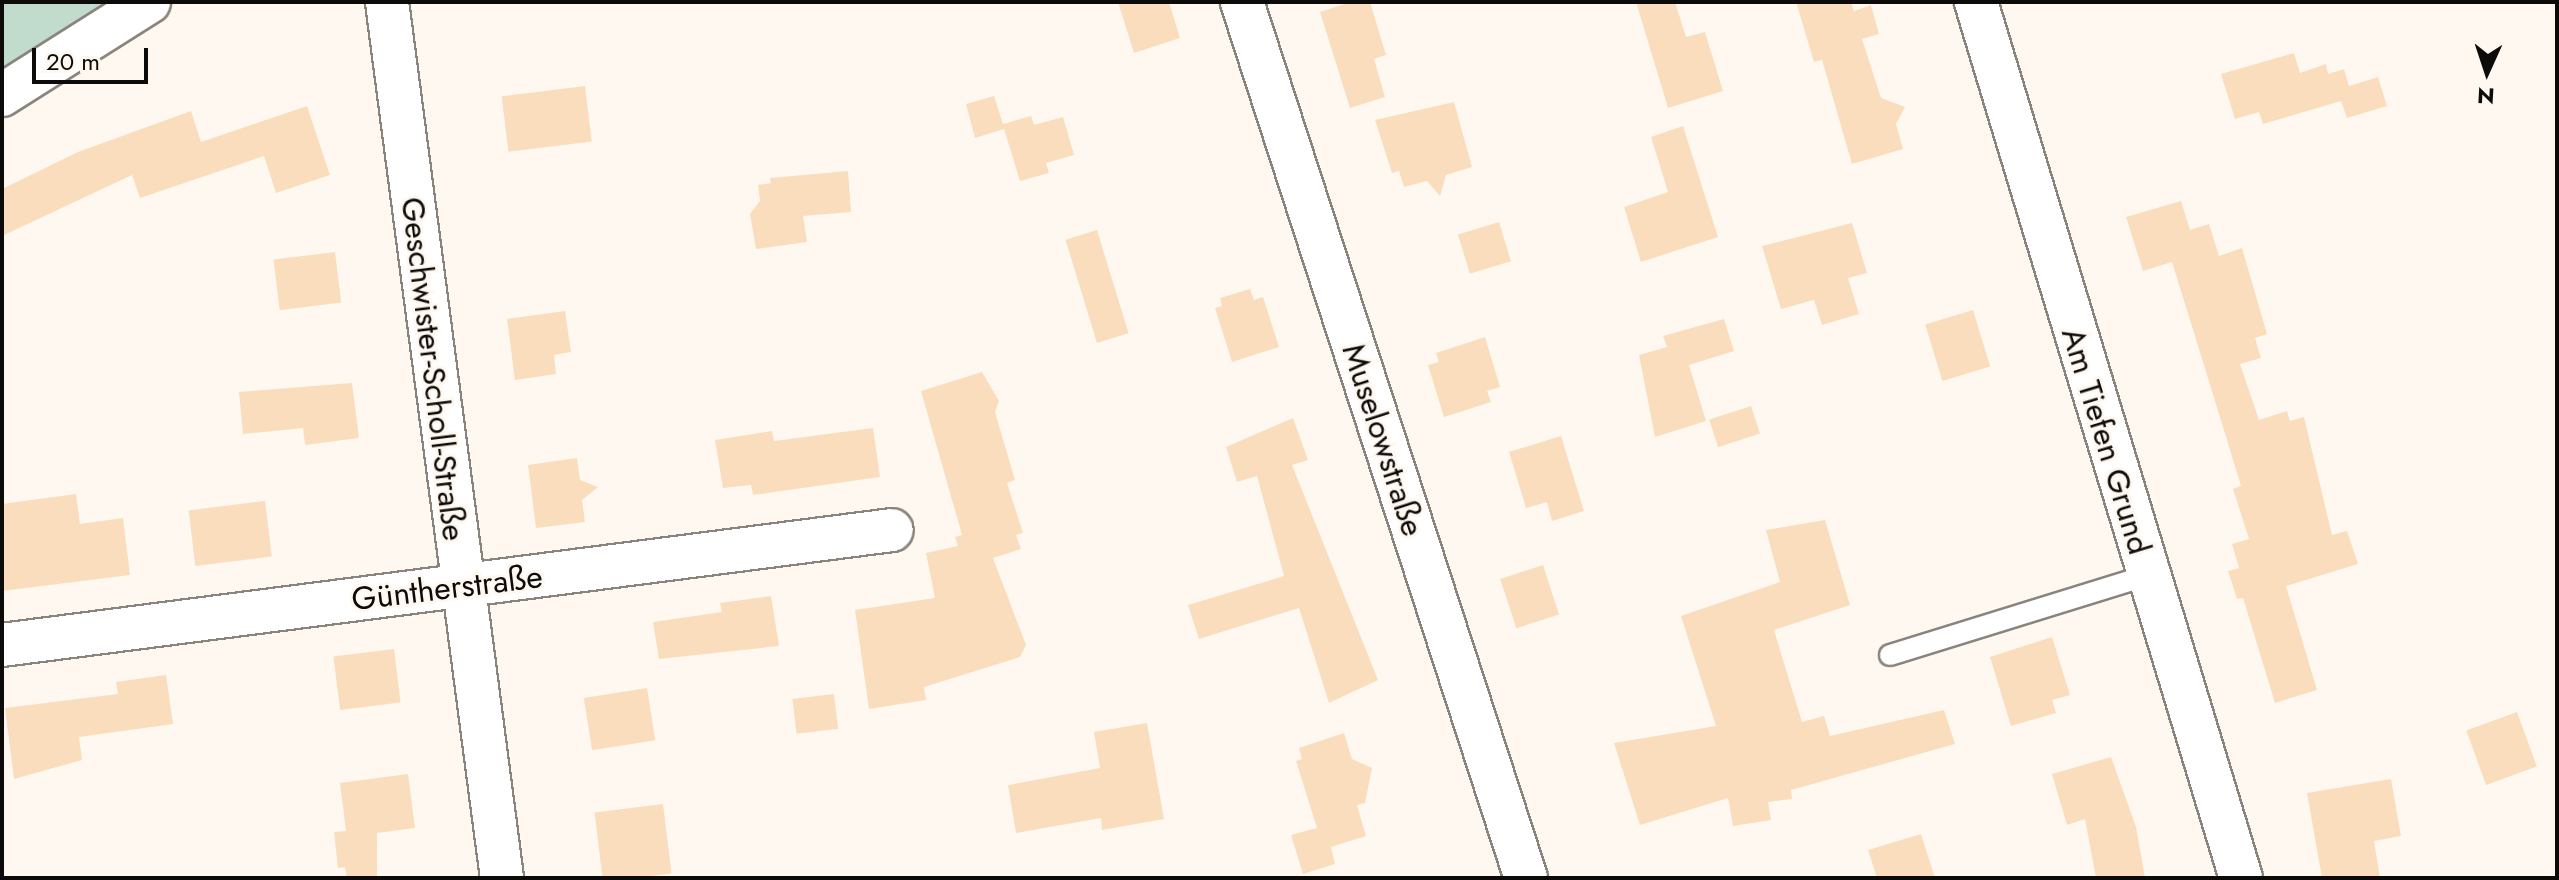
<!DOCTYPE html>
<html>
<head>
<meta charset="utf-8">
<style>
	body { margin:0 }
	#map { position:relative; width:2559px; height:880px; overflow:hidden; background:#fef8f1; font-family:Jost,sans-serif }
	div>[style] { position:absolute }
	.green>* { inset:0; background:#c1dbcc }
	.building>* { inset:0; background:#faddbd; transform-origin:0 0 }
	.roads { filter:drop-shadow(2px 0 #8a847e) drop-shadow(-2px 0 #8a847e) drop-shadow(0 2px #8a847e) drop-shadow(0 -2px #8a847e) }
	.service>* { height:20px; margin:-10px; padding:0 10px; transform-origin:10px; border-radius:10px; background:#fff }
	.minor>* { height:42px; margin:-21px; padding:0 21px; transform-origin:21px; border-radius:21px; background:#fff }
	span { translate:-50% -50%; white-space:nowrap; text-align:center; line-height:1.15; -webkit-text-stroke:6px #fef8f1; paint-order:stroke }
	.street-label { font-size:32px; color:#0d0b09 }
	.frame { position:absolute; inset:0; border:4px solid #0d0b09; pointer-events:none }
	.north { position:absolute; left:2447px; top:32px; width:80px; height:80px; -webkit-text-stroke:6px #fef8f1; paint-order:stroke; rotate:183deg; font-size:22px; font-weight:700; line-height:32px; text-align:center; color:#0d0b09 }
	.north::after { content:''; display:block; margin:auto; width:28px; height:36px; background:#0d0b09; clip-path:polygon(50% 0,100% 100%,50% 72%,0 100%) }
	.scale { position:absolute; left:32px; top:48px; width:116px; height:36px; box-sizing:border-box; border:4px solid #0d0b09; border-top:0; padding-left:10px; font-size:24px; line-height:28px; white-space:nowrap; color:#0d0b09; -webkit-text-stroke:6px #fef8f1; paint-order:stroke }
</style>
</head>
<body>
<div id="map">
	<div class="green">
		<i style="clip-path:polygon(2px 2px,113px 2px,2px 69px)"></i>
	</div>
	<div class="building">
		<i style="clip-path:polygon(1118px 2px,1169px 2px,1180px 38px,1134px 53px)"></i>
		<i style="clip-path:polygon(1351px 2px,1370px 2px,1386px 55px,1374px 59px,1385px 97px,1350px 108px,1320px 12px)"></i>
		<i style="clip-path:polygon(1636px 2px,1675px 2px,1686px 37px,1705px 32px,1723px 91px,1668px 108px)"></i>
		<i style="clip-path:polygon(1796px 2px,1851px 2px,1854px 11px,1871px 5px,1879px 34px,1862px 39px,1881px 98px,1905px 107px,1896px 124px,1903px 149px,1852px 164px,1822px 60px,1814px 62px)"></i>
		<i style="clip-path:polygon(2294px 53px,2300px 73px,2326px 64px,2328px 74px,2344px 69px,2349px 86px,2378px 77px,2387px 106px,2347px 118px,2341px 101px,2263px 124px,2259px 112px,2235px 119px,2221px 74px)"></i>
		<i style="left:585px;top:86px;width:56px;height:84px;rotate:83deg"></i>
		<i style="clip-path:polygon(994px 96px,1003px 124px,1031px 116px,1034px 125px,1063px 117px,1074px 155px,1046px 163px,1049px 173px,1020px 181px,1004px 129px,975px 138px,966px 104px)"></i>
		<i style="clip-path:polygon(1454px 102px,1472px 167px,1446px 175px,1440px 196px,1427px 181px,1404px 187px,1399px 171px,1392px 173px,1375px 120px)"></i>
		<i style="clip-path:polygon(307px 106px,330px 175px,276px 193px,264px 156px,140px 198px,132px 175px,2px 236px,2px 189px,78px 152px,191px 111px,201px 142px)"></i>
		<i style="clip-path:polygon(1683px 126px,1718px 237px,1641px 262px,1624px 207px,1668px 192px,1651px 137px)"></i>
		<i style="clip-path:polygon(848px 171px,851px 212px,803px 216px,807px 242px,756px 249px,750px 214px,760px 201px,758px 185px,771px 183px,770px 178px)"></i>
		<i style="clip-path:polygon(2181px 201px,2190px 230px,2209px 224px,2219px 256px,2242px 248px,2267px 334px,2255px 338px,2261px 358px,2240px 364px,2259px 420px,2287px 411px,2290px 421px,2304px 417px,2332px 535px,2347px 531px,2358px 564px,2286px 586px,2317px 690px,2275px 703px,2243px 598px,2237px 599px,2228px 571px,2239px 568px,2232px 544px,2249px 539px,2233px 489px,2241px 486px,2207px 375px,2172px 262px,2143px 271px,2126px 217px)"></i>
		<i style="left:1499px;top:222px;width:41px;height:43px;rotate:73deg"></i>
		<i style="clip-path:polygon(1852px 223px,1867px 273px,1848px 278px,1859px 314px,1822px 325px,1814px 300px,1781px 309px,1762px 246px)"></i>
		<i style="left:1097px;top:230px;width:108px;height:33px;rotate:73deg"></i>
		<i style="left:335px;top:252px;width:51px;height:62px;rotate:83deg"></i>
		<i style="clip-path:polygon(1250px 289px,1254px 300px,1263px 297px,1279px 347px,1232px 362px,1215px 308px,1222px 306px,1220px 298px)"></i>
		<i style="left:1973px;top:310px;width:59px;height:50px;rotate:73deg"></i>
		<i style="clip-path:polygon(565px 311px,571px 352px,554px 355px,556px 374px,515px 380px,507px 319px)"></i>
		<i style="clip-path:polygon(1724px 319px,1734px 351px,1689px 365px,1706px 421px,1655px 437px,1639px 355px,1667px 347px,1663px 336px)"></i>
		<i style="clip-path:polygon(1485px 337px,1500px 387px,1487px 391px,1491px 402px,1444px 417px,1428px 365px,1439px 362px,1436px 353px)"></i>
		<i style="clip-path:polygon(982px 372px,999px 401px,995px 412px,1015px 480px,1007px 483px,1023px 533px,1016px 535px,1021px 549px,993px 558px,1026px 645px,1020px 657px,924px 687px,926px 700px,869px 709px,855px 610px,935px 598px,926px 553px,958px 546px,955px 537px,962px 535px,921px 391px)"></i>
		<i style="clip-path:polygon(352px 383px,359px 438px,305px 445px,303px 428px,243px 434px,239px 392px)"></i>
		<i style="left:1751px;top:406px;width:29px;height:44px;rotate:72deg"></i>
		<i style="clip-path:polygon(1293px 418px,1308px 460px,1292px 465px,1378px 680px,1329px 703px,1299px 608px,1199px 639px,1188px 605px,1284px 576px,1257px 476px,1237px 482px,1226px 447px)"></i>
		<i style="clip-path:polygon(873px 428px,880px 477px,753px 495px,751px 485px,723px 488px,715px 440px,772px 431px,774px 441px)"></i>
		<i style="clip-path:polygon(1561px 436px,1584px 511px,1552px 521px,1547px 502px,1526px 508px,1509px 452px)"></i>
		<i style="clip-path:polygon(577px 458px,580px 480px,598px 487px,582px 500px,585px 522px,536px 528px,528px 465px)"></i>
		<i style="clip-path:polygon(76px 494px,80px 524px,123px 518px,130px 575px,2px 591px,2px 504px)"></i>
		<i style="left:265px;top:501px;width:56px;height:77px;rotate:83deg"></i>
		<i style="clip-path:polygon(1825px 520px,1850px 605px,1774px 630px,1802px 722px,1824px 716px,1830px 736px,1944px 710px,1955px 744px,1791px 790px,1792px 799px,1768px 802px,1771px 820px,1733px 826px,1728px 798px,1640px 825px,1614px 743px,1716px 726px,1681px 616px,1780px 582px,1766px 530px)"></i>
		<i style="left:1543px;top:565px;width:52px;height:45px;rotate:72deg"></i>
		<i style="clip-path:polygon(771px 596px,779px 646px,659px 659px,653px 622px,722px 612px,720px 603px)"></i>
		<i style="clip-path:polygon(2052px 637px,2070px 695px,2052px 700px,2056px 713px,2011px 726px,1990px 657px)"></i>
		<i style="left:394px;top:649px;width:54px;height:61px;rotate:83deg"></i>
		<i style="clip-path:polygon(166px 675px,173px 724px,79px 737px,82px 760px,14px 779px,5px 708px,118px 694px,116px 682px)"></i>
		<i style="left:647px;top:688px;width:53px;height:64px;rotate:81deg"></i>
		<i style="left:834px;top:694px;width:35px;height:42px;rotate:83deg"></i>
		<i style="left:2517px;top:712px;width:58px;height:54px;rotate:70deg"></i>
		<i style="clip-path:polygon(1147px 723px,1164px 819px,1102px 830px,1101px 818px,1016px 833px,1008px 785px,1100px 768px,1094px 732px)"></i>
		<i style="clip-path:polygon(1344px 733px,1352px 759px,1372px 768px,1365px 803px,1357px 805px,1366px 836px,1331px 847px,1335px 864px,1303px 874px,1291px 835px,1317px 828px,1296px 761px,1302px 759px,1299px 748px)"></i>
		<i style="clip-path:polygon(2111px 757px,2136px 827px,2145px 878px,2096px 878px,2085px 819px,2067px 825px,2052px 774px)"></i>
		<i style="clip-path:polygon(408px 774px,415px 828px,377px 833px,377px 878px,347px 878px,345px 867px,338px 868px,334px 832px,346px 831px,340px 783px)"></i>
		<i style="clip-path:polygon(2391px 779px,2401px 836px,2374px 841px,2380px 878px,2322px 878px,2307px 793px)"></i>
		<i style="left:663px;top:804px;width:70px;height:69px;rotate:83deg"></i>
		<i style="clip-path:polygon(1921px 834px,1935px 878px,1877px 878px,1868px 850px)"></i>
	</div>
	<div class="roads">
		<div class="service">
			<i style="left:1890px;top:655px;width:270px;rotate:-17.2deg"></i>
		</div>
		<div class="minor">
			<i style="left:387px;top:2px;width:884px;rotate:82.52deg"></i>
			<i style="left:1242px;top:2px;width:921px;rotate:72.04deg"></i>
			<i style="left:1976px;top:2px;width:915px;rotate:73.17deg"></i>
			<i style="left:2px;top:95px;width:174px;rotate:-32.3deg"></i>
			<i style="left:2px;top:645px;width:897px;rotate:-7.36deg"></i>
		</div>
	</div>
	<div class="street-label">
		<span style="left:433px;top:369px;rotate:83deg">Geschwister-Scholl-Straße</span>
		<span style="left:1383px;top:440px;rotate:72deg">Muselowstraße</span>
		<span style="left:2106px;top:441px;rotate:73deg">Am Tiefen Grund</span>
		<span style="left:447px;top:588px;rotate:-7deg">Güntherstraße</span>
	</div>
	<div class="frame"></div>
	<div class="north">N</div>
	<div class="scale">20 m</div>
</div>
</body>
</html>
